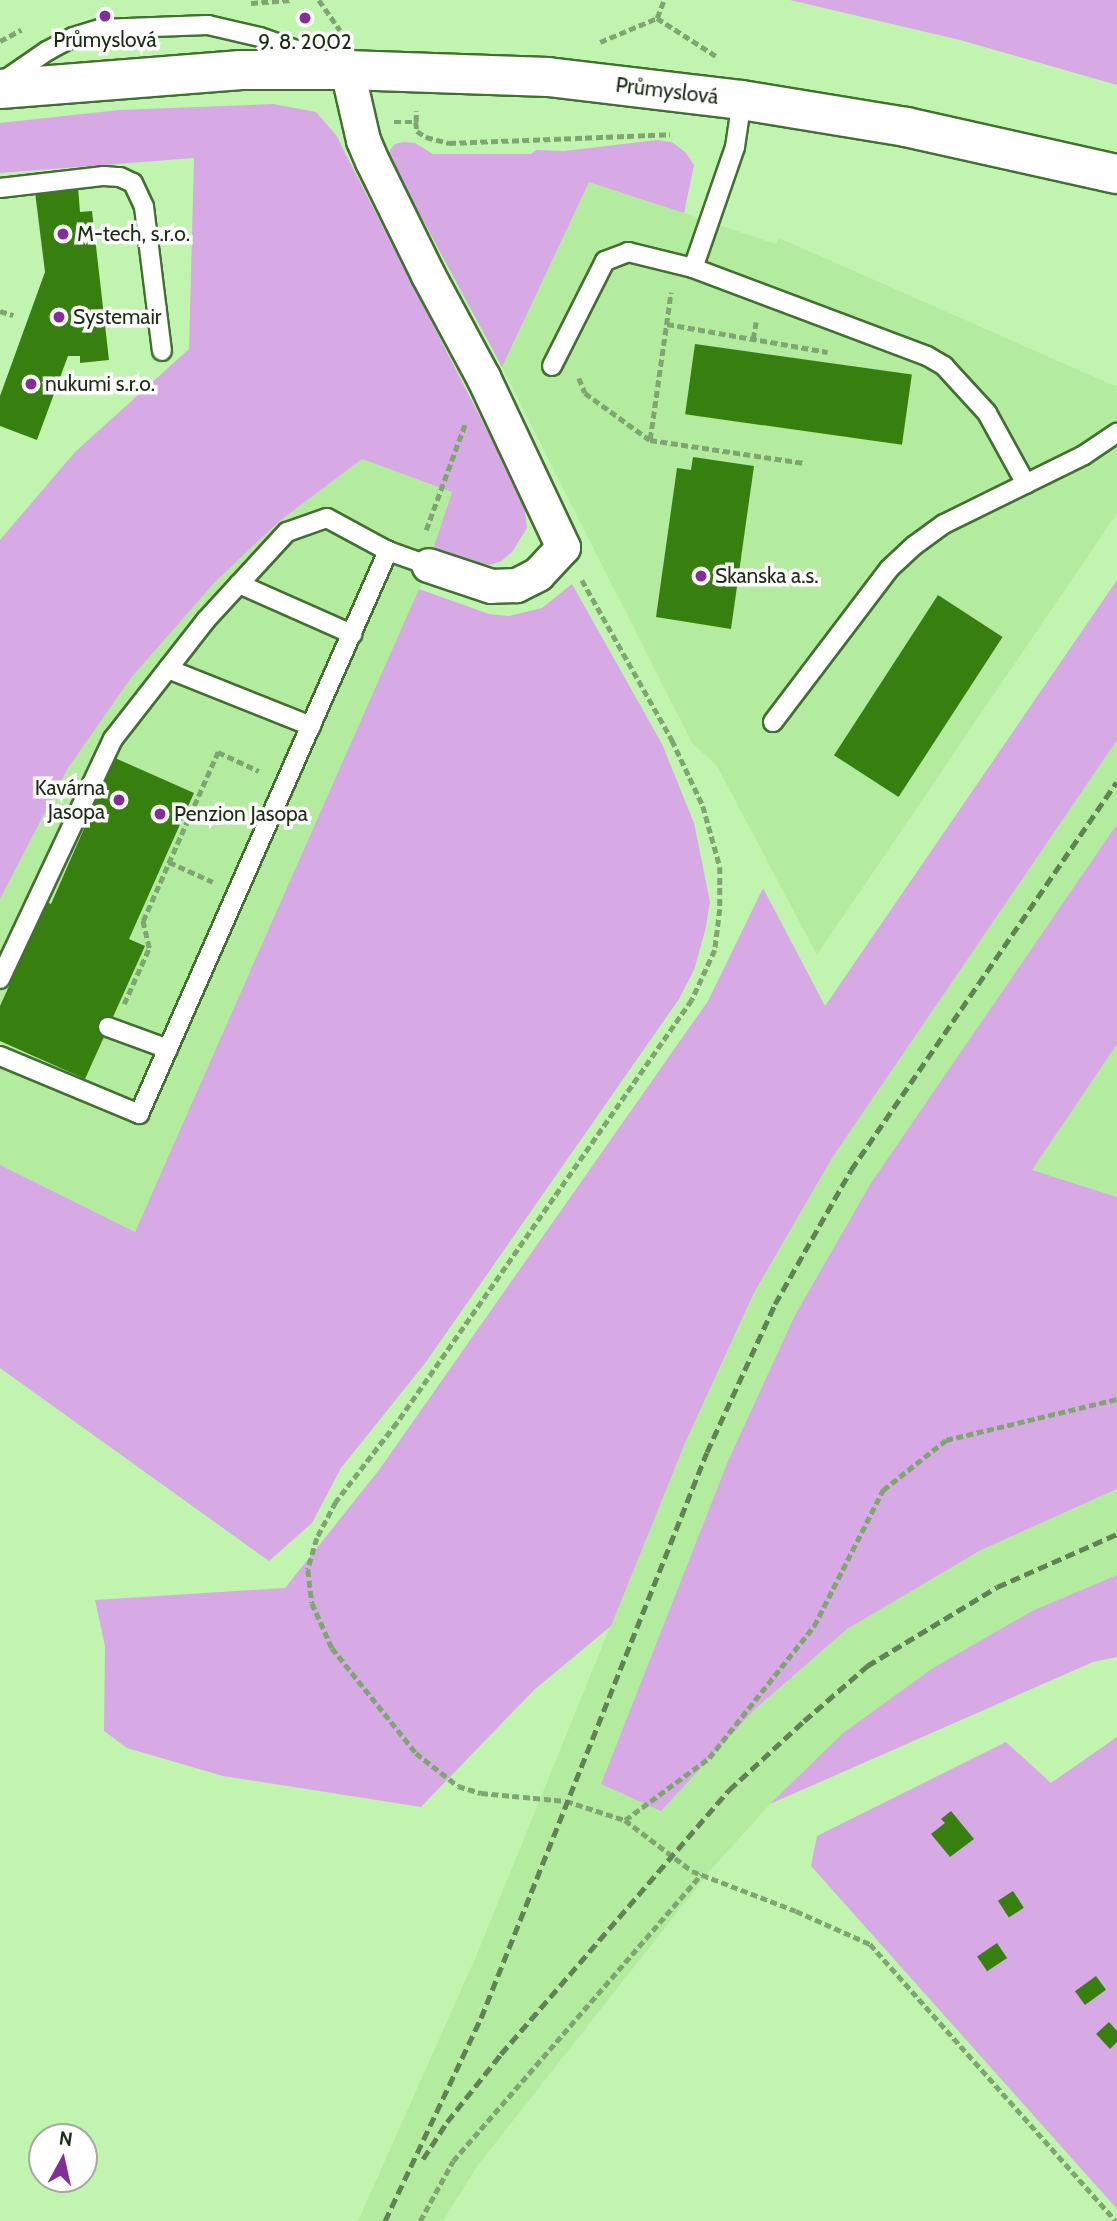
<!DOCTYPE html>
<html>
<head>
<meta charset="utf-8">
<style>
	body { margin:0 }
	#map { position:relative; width:1117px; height:2221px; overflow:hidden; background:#c1f5af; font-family:Cabin,sans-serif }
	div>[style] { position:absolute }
	.built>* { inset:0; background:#b3eb9f }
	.green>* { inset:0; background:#d7a9e5 }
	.building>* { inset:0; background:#378010; transform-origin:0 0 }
	.path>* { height:4.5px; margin-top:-2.25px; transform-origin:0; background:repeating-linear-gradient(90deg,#7fa671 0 7px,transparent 0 10.5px) }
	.roads { filter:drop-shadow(2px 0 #417030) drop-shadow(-2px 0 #417030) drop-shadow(0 2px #417030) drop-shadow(0 -2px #417030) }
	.service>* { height:18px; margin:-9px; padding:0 9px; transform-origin:9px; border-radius:9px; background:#fff }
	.minor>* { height:33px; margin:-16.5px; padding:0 16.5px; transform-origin:16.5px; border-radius:16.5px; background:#fff }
	.secondary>* { height:38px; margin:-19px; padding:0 19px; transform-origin:19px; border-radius:19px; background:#fff }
	.rail>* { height:5px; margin-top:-2.5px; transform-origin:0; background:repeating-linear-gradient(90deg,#618255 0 10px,transparent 0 15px) }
	.dots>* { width:19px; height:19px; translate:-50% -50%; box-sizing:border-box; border:4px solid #fff; border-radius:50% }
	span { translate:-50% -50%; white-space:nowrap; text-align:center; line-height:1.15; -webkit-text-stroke:7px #fff; paint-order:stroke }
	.poi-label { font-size:21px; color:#1a2d12 }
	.left { translate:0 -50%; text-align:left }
	.right { translate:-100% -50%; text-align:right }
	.street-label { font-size:21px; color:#1a2d12 }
	.north { position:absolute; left:28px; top:2123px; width:70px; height:70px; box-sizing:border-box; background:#fff; border:2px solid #a3aba0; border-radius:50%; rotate:8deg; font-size:19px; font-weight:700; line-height:28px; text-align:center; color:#1a2d12 }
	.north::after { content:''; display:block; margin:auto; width:24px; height:32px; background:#832d9b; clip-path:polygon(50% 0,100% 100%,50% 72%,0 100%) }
</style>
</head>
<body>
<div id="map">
	<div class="built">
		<i style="clip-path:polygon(589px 181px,776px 244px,779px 238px,1117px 387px,1117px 513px,817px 955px,717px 766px,692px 743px,502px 367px)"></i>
		<i style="clip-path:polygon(362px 459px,452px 492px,412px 611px,135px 1232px,0 1165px,0 899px,68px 768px,131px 678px,215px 582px,277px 523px)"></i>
		<i style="clip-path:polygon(1117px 740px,1117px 824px,871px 1183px,795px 1315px,728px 1461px,601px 1784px,754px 1710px,847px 1629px,981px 1550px,1117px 1489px,1117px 1575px,1032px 1611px,933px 1668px,843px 1733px,770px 1804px,709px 1872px,478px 2165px,443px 2221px,358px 2221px,475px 1959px,685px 1443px,754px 1294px,832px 1158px)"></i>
		<i style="clip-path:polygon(1117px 1044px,1117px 1197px,1032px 1170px)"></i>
	</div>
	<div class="green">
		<i style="clip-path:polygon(790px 0,1117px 0,1117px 85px,960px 40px)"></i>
		<i style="clip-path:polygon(273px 104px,316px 112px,336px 135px,524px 503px,527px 528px,512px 552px,500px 562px,488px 565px,433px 549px,452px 492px,362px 459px,277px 523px,215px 582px,131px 678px,68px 768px,0 899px,0 540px,75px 452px,189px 349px,194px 158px,0 173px,0 123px,119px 110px)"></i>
		<i style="clip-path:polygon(657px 140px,672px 142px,685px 152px,694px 165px,684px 213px,589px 182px,502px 367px,389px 157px,390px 150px,395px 144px,404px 142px,415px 143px,433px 154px,531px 154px,536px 150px,564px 151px)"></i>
		<i style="clip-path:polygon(1117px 580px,1117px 740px,832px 1158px,754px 1293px,685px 1443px,611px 1626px,534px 1690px,421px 1807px,223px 1776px,127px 1748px,104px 1731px,105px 1646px,95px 1600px,285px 1588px,379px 1470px,708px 1001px,763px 888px,825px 1006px)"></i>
		<i style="clip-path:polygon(572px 584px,662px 744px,694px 823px,710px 902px,705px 931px,694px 970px,679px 999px,426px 1362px,341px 1468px,312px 1523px,269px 1561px,0 1368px,0 1165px,135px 1232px,419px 589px,489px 614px,509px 616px,542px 608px)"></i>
		<i style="clip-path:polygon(1117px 824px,1117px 1044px,1032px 1170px,1117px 1197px,1117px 1489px,981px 1550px,847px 1629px,754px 1710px,661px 1811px,601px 1784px,728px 1461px,795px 1315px,871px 1183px)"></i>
		<i style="clip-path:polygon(1117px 1575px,1117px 1657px,1093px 1662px,770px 1804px,843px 1733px,933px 1668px,1032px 1611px)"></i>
		<i style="clip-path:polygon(1117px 1737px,1117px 2209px,811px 1866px,817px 1836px,1006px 1742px,1051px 1783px)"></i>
	</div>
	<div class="building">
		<i style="clip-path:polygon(78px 187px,80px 212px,92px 211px,109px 360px,80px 363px,80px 356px,68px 356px,37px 440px,0 426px,0 396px,45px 272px,35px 192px)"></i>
		<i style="left:695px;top:344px;width:219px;height:71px;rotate:8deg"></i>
		<i style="clip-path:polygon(693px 457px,754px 466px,731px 629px,656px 617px,677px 468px,691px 470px)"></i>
		<i style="left:938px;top:595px;width:77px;height:191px;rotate:33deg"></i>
		<i style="clip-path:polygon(115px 758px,194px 793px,129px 939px,145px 946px,85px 1079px,0 1041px,0 1006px,47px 902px,51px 904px)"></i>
		<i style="clip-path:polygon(951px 1811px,974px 1839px,950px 1857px,931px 1834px,945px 1823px,941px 1819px)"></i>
		<i style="left:1013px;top:1891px;width:20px;height:18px;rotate:57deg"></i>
		<i style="left:997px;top:1943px;width:18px;height:24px;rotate:56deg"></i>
		<i style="left:1096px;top:1976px;width:17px;height:26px;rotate:54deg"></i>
		<i style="clip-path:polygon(1109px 2022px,1117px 2031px,1117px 2042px,1110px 2049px,1096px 2034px)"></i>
	</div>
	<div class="path">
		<i style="left:319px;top:0;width:37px;rotate:55deg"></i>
		<i style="left:251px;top:3px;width:41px;rotate:-4.2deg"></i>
		<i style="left:657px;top:18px;width:19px;rotate:-69deg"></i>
		<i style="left:0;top:41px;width:24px;rotate:-28deg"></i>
		<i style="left:600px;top:42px;width:62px;rotate:-22.8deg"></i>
		<i style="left:657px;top:18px;width:70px;rotate:32.8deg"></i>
		<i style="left:394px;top:122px;width:22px"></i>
		<i style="left:416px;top:122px;width:11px;rotate:-90deg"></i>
		<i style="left:416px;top:122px;width:9px;rotate:84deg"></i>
		<i style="left:417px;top:131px;width:11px;rotate:34deg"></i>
		<i style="left:426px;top:137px;width:24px;rotate:15deg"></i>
		<i style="left:449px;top:143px;width:221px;rotate:-2.3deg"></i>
		<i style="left:0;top:311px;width:14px;rotate:17deg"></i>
		<i style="left:108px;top:318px;width:20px;rotate:-9deg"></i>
		<i style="left:667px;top:324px;width:163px;rotate:9.9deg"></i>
		<i style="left:753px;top:339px;width:17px;rotate:-80deg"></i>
		<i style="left:579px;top:378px;width:16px;rotate:68deg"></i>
		<i style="left:585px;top:393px;width:80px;rotate:35.9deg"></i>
		<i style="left:650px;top:440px;width:156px;rotate:8.5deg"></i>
		<i style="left:650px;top:439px;width:148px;rotate:-81.9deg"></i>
		<i style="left:426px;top:530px;width:113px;rotate:-69.8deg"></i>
		<i style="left:582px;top:580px;width:184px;rotate:60.6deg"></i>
		<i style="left:672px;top:740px;width:73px;rotate:64.8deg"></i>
		<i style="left:703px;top:806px;width:63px;rotate:74.4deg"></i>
		<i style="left:720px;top:867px;width:42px;rotate:90deg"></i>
		<i style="left:720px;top:909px;width:41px;rotate:97deg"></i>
		<i style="left:715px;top:950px;width:55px;rotate:114.7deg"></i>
		<i style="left:692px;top:1000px;width:516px;rotate:124.89deg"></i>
		<i style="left:397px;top:1423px;width:100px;rotate:127.7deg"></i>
		<i style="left:336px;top:1502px;width:41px;rotate:117.8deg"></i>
		<i style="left:317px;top:1538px;width:33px;rotate:106deg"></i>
		<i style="left:308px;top:1570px;width:33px;rotate:83deg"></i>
		<i style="left:312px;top:1603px;width:49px;rotate:66deg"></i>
		<i style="left:332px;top:1648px;width:134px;rotate:51.3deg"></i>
		<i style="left:416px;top:1753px;width:53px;rotate:38.2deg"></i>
		<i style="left:458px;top:1786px;width:24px;rotate:17deg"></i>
		<i style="left:481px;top:1793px;width:85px;rotate:5.4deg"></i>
		<i style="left:566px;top:1801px;width:62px;rotate:17.9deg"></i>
		<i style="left:625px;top:1820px;width:84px;rotate:37.3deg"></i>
		<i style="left:692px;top:1871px;width:111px;rotate:21deg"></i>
		<i style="left:796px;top:1911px;width:81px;rotate:24deg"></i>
		<i style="left:870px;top:1944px;width:370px;rotate:48.4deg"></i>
		<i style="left:169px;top:862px;width:48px;rotate:24.4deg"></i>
		<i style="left:124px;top:1004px;width:61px;rotate:-65.9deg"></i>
		<i style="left:149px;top:948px;width:28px;rotate:-103deg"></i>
		<i style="left:143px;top:921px;width:185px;rotate:-66.1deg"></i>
		<i style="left:218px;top:752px;width:45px;rotate:24.9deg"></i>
		<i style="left:625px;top:1820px;width:104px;rotate:-36.4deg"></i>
		<i style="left:709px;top:1758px;width:169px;rotate:-51.5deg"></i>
		<i style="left:814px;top:1626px;width:153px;rotate:-63.1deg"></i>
		<i style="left:883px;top:1490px;width:80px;rotate:-38.4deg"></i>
		<i style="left:946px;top:1440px;width:176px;rotate:-13.5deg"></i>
		<i style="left:420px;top:2221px;width:68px;rotate:-61.2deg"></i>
		<i style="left:453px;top:2161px;width:379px;rotate:-49.1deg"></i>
	</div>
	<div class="roads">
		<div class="service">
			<i style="left:2px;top:82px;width:55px;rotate:-34.6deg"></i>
			<i style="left:47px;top:51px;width:30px;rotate:-28deg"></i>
			<i style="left:73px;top:37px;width:28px;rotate:-17deg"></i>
			<i style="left:100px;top:29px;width:108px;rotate:-2.1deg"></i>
			<i style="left:208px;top:25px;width:53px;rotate:13deg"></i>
			<i style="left:260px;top:37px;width:65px;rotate:19.8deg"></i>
			<i style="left:742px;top:100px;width:48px;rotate:98.5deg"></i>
			<i style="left:735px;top:147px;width:128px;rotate:109.1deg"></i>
			<i style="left:693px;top:268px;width:250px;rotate:20.6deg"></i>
			<i style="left:927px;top:356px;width:20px;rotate:30deg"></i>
			<i style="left:944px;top:366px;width:64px;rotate:47.5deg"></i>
			<i style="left:987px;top:413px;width:81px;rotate:61.2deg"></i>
			<i style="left:0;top:188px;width:105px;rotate:-6.6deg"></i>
			<i style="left:104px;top:176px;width:16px;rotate:4deg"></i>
			<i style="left:120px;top:177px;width:14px;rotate:25deg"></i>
			<i style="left:133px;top:183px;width:26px;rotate:65deg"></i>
			<i style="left:144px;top:207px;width:145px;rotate:82.9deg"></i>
			<i style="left:552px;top:366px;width:118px;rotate:-63.2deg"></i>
			<i style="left:605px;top:261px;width:25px;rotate:-21deg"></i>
			<i style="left:628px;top:252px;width:67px;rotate:13.8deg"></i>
			<i style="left:239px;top:584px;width:124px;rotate:23.9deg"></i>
			<i style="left:168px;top:669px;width:154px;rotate:21.7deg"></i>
			<i style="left:773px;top:722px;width:192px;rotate:-52.8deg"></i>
			<i style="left:889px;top:569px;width:35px;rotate:-43deg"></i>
			<i style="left:915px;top:545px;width:36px;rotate:-36deg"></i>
			<i style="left:944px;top:524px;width:156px;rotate:-26.2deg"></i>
			<i style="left:1084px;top:455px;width:40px;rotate:-34deg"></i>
			<i style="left:0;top:979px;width:265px;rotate:-64.8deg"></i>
			<i style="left:113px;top:739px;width:151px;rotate:-52deg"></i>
			<i style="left:206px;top:620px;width:120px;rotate:-47.4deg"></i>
			<i style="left:287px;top:532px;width:42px;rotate:-19.3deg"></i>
			<i style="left:327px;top:518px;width:69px;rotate:28.4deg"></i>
			<i style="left:388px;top:551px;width:42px;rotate:19.3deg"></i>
			<i style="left:108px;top:1027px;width:64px;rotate:20.1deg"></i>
			<i style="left:0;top:1056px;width:151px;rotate:22.6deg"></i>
			<i style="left:139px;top:1114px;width:616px;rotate:-66.14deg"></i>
		</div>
		<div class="minor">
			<i style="left:347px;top:70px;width:72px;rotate:77.1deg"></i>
			<i style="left:363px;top:140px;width:23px;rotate:67deg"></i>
			<i style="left:372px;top:161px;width:127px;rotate:63.8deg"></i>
			<i style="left:428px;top:275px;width:116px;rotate:61.7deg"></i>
			<i style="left:483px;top:377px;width:188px;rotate:64.8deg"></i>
			<i style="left:563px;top:547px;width:37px;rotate:133deg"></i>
			<i style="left:538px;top:574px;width:25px;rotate:153deg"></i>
			<i style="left:516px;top:585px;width:25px;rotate:178deg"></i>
			<i style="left:491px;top:586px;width:66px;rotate:-161.6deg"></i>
		</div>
		<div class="secondary">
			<i style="left:0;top:89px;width:242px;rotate:-4.5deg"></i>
			<i style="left:241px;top:70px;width:106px"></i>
			<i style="left:347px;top:70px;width:201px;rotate:2deg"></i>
			<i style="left:548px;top:77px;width:195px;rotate:6.8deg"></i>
			<i style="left:742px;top:100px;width:166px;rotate:9.3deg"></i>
			<i style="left:906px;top:127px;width:216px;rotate:12.6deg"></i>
		</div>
	</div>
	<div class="rail">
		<i style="left:423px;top:2159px;width:44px;rotate:-57deg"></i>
		<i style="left:447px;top:2122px;width:87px;rotate:-51.5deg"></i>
		<i style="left:501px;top:2054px;width:349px;rotate:-49.2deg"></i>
		<i style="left:729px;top:1790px;width:102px;rotate:-42.6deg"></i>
		<i style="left:804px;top:1721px;width:84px;rotate:-41.1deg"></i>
		<i style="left:867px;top:1666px;width:152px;rotate:-31.3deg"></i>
		<i style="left:997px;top:1587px;width:131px;rotate:-23.8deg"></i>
		<i style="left:385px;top:2221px;width:225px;rotate:-64.7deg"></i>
		<i style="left:481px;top:2018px;width:609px;rotate:-68.23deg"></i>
		<i style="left:707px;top:1452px;width:163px;rotate:-65.3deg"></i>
		<i style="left:775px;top:1304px;width:154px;rotate:-60.4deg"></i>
		<i style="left:851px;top:1170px;width:470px;rotate:-55.6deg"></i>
	</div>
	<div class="dots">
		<i style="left:105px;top:16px;background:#832d9b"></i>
		<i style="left:305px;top:18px;background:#832d9b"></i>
		<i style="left:63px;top:234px;background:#832d9b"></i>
		<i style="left:59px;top:317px;background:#832d9b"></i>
		<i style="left:31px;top:384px;background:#832d9b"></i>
		<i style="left:701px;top:576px;background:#832d9b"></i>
		<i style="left:119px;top:800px;background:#832d9b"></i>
		<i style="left:160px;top:814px;background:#832d9b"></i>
	</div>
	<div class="poi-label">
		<span style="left:105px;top:40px">Průmyslová</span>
		<span style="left:305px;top:42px">9. 8. 2002</span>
		<span class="left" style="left:77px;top:234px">M-tech, s.r.o.</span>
		<span class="left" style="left:73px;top:317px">Systemair</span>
		<span class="left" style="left:45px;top:384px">nukumi s.r.o.</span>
		<span class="left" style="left:715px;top:576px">Skanska a.s.</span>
		<span class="right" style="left:105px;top:800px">Kavárna<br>Jasopa</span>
		<span class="left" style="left:174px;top:814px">Penzion Jasopa</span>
	</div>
	<div class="street-label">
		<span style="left:667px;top:91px;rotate:7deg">Průmyslová</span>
	</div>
	<div class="north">N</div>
</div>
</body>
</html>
